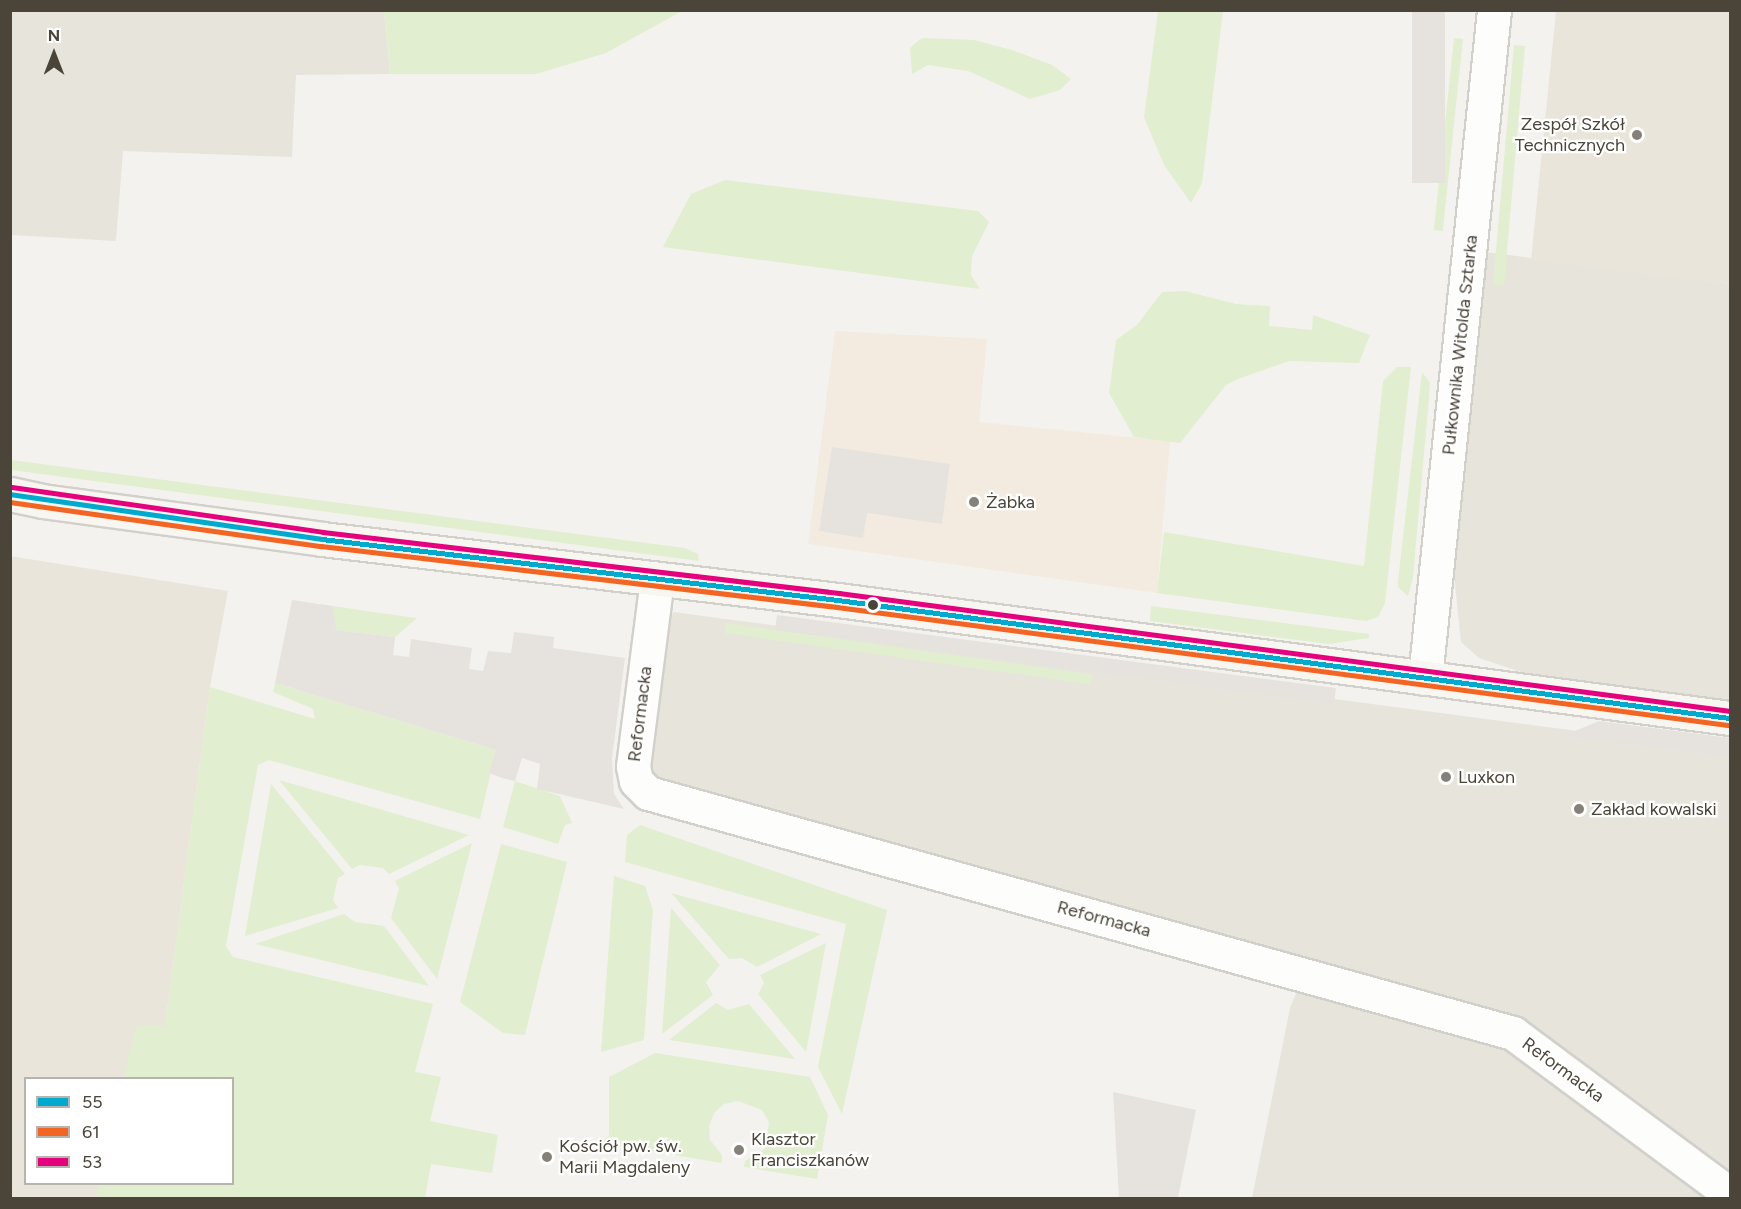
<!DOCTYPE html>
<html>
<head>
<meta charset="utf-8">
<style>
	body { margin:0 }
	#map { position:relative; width:1741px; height:1209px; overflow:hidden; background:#f4f2ee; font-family:Figtree,sans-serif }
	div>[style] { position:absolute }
	.residential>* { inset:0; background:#e7e4dc }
	.commercial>* { inset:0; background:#f3ebdf }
	.education>* { inset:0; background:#eae5da }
	.green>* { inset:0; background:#e1eecf; transform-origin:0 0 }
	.parking>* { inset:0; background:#e6e3df; transform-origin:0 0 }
	.roads { filter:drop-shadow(2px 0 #d2d0cb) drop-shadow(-2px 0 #d2d0cb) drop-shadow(0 2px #d2d0cb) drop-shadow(0 -2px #d2d0cb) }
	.street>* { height:33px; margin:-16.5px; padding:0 16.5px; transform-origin:16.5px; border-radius:16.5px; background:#fdfdfc }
	.secondary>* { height:33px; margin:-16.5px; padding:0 16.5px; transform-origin:16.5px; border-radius:16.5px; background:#f7f6f1 }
	.bus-1>* { height:4.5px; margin:-2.25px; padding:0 2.25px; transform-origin:2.25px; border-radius:2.25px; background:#00a9ce }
	.bus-2>* { height:4.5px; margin:-2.25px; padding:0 2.25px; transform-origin:2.25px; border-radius:2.25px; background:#f26522 }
	.bus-3>* { height:4.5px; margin:-2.25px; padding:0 2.25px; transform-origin:2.25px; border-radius:2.25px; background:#e5007d }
	.dots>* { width:16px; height:16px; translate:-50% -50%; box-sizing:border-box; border:3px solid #fff; border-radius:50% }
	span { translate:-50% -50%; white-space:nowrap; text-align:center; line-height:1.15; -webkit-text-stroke:4.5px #fff; paint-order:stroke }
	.poi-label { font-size:18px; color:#4b4439 }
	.right { translate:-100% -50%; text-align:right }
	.left { translate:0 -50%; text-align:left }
	.street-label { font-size:18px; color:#4b4439 }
	.frame { position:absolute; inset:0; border:12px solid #4b4439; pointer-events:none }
	.legend { position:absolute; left:24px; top:1077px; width:210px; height:108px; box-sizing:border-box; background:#fff; border:2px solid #b7b4b0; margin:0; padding:8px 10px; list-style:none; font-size:18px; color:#4b4439 }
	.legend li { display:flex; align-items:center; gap:12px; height:30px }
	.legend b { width:30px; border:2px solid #b7b4b0 }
	.north { position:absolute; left:24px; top:24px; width:60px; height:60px; -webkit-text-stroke:4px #fff; paint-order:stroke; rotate:0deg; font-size:16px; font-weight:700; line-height:24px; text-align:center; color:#4b4439 }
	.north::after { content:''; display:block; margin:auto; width:21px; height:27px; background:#4b4439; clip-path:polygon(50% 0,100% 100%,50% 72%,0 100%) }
</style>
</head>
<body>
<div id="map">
	<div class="residential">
		<i style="clip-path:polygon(10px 11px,384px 11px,390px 74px,296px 75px,292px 157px,123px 151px,116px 241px,11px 235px)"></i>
		<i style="clip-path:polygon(1486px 252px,1730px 284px,1730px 700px,1521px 672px,1479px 658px,1461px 642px,1454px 575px)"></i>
		<i style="clip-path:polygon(673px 612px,1730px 751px,1730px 1177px,1523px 1028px,657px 790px,648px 765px,666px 632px)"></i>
		<i style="clip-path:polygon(1301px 982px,1517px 1049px,1725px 1198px,1252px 1198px,1290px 1008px)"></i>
	</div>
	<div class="commercial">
		<i style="clip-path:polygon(835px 331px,987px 339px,979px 422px,1170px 441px,1157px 593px,808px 544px)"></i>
	</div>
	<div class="education">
		<i style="clip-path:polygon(1556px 11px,1730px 11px,1730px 284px,1531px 260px)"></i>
		<i style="clip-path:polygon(10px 556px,228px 591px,210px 687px,158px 1078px,26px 1078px,26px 1184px,144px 1184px,142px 1198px,11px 1198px)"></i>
	</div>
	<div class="green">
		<i style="clip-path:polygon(384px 11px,384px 10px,682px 11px,606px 53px,536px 74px,390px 74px)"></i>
		<i style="clip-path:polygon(1158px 11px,1223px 11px,1202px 183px,1191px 203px,1164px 165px,1144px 117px)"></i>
		<i style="clip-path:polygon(922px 38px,974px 40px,1012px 50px,1052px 65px,1071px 79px,1060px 90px,1030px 99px,968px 71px,928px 65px,912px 74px,910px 48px)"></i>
		<i style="left:1454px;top:38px;width:9px;height:193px;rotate:6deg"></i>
		<i style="left:1514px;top:45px;width:11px;height:241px;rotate:5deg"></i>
		<i style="clip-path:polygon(725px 180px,978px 211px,989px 222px,972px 256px,971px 275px,980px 289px,663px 247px,691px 194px)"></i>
		<i style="clip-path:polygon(1185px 291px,1236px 304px,1270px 306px,1269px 326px,1312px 330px,1313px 315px,1370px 335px,1359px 363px,1289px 361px,1238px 379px,1226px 385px,1180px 443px,1134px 437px,1109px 393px,1116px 340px,1137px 325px,1162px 292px)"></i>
		<i style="clip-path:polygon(1397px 367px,1411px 367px,1385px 603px,1378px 617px,1366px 621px,1157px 593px,1164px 532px,1364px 566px,1383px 381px)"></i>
		<i style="clip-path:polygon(1422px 372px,1430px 383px,1429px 397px,1413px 578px,1408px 596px,1398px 587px,1398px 581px)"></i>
		<i style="clip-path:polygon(11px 460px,685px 548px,698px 554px,699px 561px,11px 470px)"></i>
		<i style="clip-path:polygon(333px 606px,373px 612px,417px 618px,395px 637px,335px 630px)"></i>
		<i style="clip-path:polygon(1151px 606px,1369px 634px,1369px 638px,1329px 644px,1150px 621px)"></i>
		<i style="left:726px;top:623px;width:370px;height:10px;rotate:8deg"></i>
		<i style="clip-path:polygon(275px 683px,496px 750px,480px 819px,269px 760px,258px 765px,226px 946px,233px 957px,433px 1004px,415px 1072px,441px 1077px,430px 1121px,498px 1135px,492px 1173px,431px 1164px,425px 1198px,96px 1198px,99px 1184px,232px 1184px,232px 1078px,124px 1078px,136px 1026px,165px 1025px,210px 687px,315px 719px,313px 709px,273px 692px)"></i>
		<i style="clip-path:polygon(279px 780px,469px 835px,389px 874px,383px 868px,360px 865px,352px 869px)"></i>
		<i style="clip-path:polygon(515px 781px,560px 796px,572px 823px,565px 825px,558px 844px,503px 827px)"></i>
		<i style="clip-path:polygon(271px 784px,345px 874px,338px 878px,333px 900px,338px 908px,245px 936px)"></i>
		<i style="clip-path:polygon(640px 825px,887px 910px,842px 1114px,818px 1067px,846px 924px,625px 862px,627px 835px)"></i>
		<i style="clip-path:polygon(472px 843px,437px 979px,391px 918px,399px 888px,395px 881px)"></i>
		<i style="clip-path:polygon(501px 844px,567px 862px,525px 1035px,503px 1033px,460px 1002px)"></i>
		<i style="clip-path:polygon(614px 876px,645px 886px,653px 910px,644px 1040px,601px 1052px)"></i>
		<i style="clip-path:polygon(671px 893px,821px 934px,757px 967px,742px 958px,729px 959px)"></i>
		<i style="clip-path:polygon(671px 908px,720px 965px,706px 982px,713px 995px,662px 1034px)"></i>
		<i style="clip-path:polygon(344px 914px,355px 922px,384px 926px,429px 986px,255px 944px)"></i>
		<i style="clip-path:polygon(826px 943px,806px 1052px,758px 994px,764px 983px,760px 975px)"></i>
		<i style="clip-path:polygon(716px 1003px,728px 1010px,749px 1004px,795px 1059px,669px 1040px)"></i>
		<i style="clip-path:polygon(655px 1053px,810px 1077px,828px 1115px,817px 1179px,744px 1167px,745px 1161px,765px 1149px,769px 1122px,762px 1110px,738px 1101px,724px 1104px,714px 1113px,709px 1126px,710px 1140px,722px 1155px,722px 1163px,602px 1143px,609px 1135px,609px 1077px)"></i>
	</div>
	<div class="parking">
		<i style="left:1412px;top:11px;width:33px;height:172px"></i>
		<i style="clip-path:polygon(832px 447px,950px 464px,942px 524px,867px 513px,863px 538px,819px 531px)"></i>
		<i style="clip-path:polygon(292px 600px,333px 606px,336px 630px,395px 637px,393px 655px,409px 657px,411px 639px,472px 648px,469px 669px,483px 671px,488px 651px,511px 653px,514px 632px,554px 637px,553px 648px,625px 658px,612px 758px,614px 794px,624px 809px,537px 789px,540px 764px,522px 758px,515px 781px,502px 778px,489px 773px,496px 750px,275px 683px)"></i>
		<i style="clip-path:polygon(777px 615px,1336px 688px,1334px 704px,1093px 672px,775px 630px)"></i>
		<i style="clip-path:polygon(1599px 721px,1730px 738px,1730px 757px,1563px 736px)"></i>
		<i style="clip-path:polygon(1113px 1092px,1196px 1110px,1178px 1198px,1119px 1198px)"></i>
	</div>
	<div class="roads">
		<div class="street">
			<i style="left:657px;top:579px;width:189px;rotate:97.3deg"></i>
			<i style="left:633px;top:766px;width:15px;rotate:79deg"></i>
			<i style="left:636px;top:781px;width:17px;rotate:45deg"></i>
			<i style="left:648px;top:793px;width:898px;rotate:15.51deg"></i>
			<i style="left:1513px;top:1033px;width:270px;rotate:36.6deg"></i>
			<i style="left:1425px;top:678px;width:672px;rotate:-84.1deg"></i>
		</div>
		<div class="secondary">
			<i style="left:10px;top:494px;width:33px;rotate:12deg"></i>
			<i style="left:42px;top:501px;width:283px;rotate:7.7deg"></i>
			<i style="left:322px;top:539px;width:520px;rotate:6.74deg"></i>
			<i style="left:838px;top:600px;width:900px;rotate:7.54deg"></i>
		</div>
	</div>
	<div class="bus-1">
		<i style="left:10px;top:494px;width:315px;rotate:8.2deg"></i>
		<i style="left:322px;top:539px;width:520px;rotate:6.74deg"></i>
		<i style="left:838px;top:600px;width:900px;rotate:7.54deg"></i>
	</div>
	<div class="bus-2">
		<i style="left:10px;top:502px;width:314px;rotate:8.1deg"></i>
		<i style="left:321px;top:546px;width:520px;rotate:6.74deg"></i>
		<i style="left:837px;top:607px;width:900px;rotate:7.54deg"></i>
	</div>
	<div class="bus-3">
		<i style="left:12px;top:487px;width:314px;rotate:8.2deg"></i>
		<i style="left:323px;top:532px;width:520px;rotate:6.74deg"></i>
		<i style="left:839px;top:593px;width:899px;rotate:7.54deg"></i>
	</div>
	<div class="dots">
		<i style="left:1637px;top:135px;background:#868178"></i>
		<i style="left:974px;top:502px;background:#868178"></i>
		<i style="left:873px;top:605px;background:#4b4439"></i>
		<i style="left:1446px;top:777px;background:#868178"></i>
		<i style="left:1579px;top:809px;background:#868178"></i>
		<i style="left:739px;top:1150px;background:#868178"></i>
		<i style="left:547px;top:1157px;background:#868178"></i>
	</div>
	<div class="poi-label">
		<span class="right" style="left:1625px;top:135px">Zespół Szkół<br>Technicznych</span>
		<span class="left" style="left:986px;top:502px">Żabka</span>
		<span class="left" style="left:1458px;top:777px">Luxkon</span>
		<span class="left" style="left:1591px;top:809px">Zakład kowalski</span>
		<span class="left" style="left:751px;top:1150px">Klasztor<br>Franciszkanów</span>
		<span class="left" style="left:559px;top:1157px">Kościół pw. św.<br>Marii Magdaleny</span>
	</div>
	<div class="street-label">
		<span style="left:1460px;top:345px;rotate:-84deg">Pułkownika Witolda Sztarka</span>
		<span style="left:640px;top:714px;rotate:-83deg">Reformacka</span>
		<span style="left:1104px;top:919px;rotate:15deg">Reformacka</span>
		<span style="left:1563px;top:1070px;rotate:36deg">Reformacka</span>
	</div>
	<div class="frame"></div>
	<ul class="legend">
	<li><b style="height:8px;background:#00a9ce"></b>55</li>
	<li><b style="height:8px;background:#f26522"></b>61</li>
	<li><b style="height:8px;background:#e5007d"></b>53</li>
	</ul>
	<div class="north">N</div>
</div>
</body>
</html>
